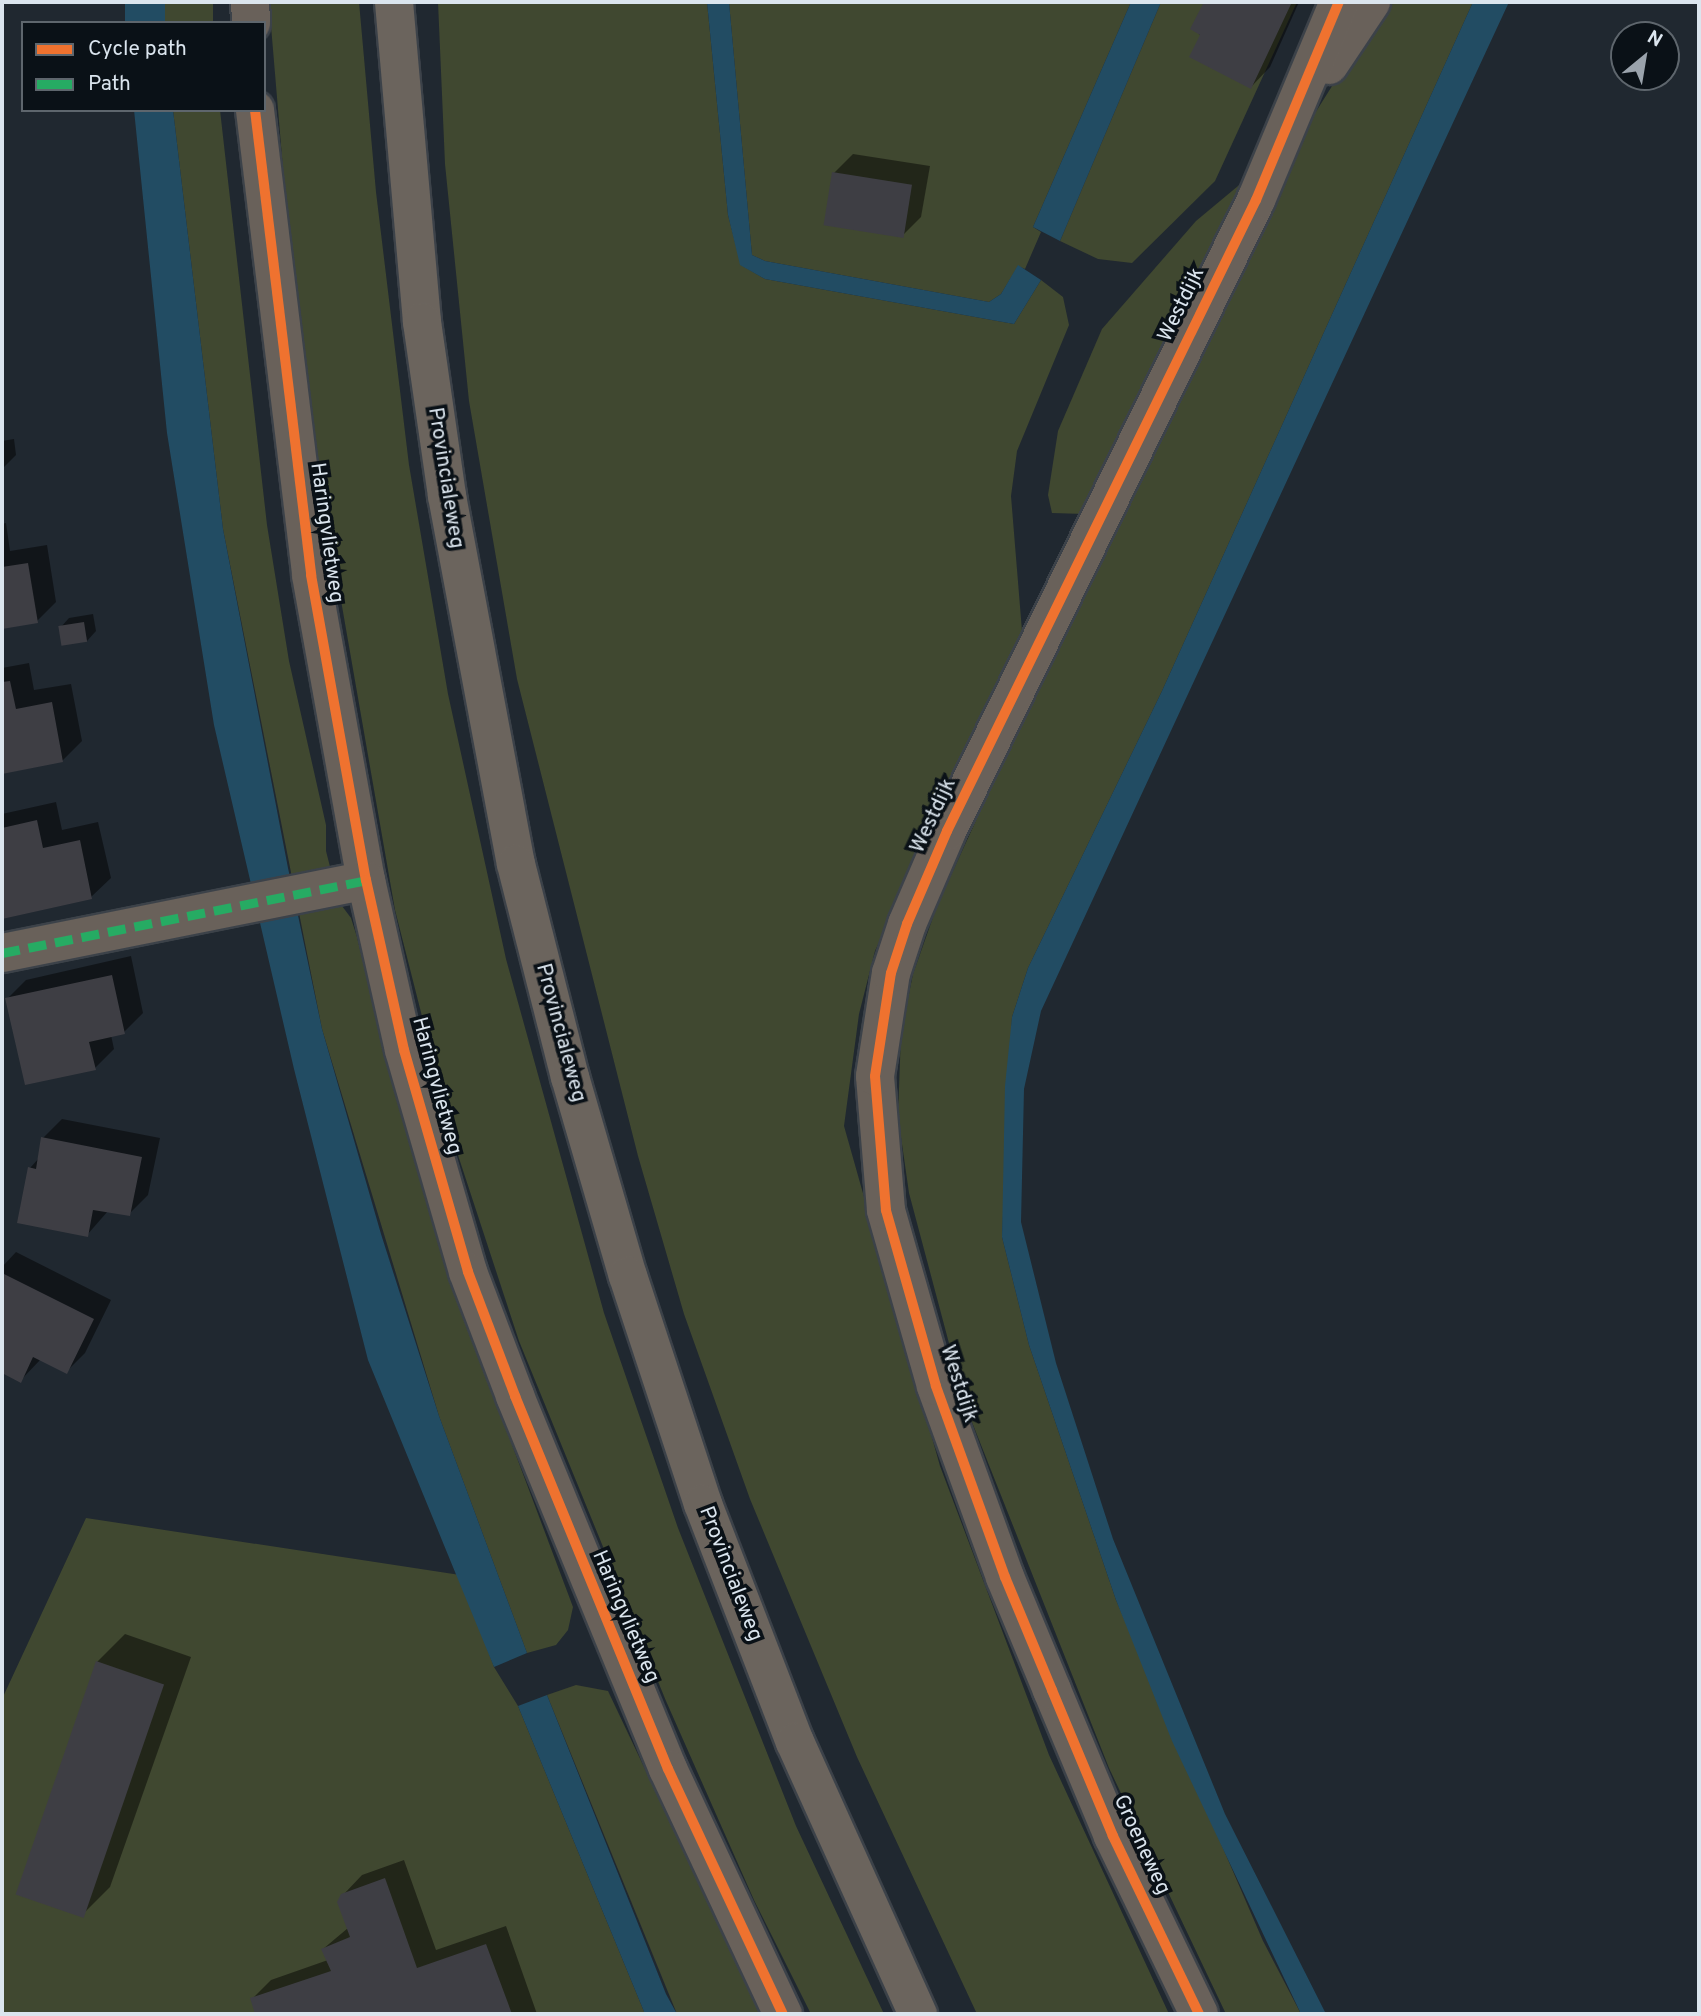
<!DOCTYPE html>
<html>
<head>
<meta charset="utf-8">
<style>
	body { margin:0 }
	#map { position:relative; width:1701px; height:2016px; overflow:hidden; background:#202830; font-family:Overpass,sans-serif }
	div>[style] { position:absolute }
	.green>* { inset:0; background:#404830; transform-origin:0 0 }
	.water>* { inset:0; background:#224c63; transform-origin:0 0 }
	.shadow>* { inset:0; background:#0007 }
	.building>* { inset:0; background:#3e3e44; transform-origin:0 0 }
	.roads { filter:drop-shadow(2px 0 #3c4249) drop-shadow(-2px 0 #3c4249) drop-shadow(0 2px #3c4249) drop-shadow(0 -2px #3c4249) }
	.street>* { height:38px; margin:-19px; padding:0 19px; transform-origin:19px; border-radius:19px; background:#69615a }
	.secondary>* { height:38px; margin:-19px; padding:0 19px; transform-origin:19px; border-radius:19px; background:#6b645d }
	.quiet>* { height:9px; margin-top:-4.5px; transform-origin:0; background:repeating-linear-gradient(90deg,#26ab63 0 18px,transparent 0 27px) }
	.cycleway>* { height:10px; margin:-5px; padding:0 5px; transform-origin:5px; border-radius:5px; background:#ef722f }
	span { translate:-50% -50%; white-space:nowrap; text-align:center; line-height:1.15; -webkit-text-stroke:7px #0a1117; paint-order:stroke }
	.street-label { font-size:21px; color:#dbe5ee }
	.frame { position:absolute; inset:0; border:4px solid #dbe5ee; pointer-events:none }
	.legend { position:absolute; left:21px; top:21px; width:245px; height:91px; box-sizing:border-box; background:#0a1117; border:2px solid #5e666d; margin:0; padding:9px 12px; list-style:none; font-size:21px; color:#dbe5ee }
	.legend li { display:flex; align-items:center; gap:14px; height:35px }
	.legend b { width:35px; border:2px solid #5e666d }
	.north { position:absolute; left:1610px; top:21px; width:70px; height:70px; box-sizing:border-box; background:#0a1117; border:2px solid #5e666d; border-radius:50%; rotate:30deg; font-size:19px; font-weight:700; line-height:28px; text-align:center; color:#dbe5ee }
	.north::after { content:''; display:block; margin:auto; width:24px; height:32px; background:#9aa3ac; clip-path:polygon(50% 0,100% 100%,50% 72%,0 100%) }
</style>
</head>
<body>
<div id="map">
	<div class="green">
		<i style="left:165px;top:2px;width:48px;height:21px"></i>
		<i style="clip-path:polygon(269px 2px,359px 2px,376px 192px,409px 465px,448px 694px,506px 959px,604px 1313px,678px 1528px,796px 1826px,884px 2014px,811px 2014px,754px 1900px,666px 1701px,519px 1341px,455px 1146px,395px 910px,316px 457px,292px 276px)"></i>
		<i style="clip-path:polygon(438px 2px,707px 2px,728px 215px,741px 265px,765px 279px,1014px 324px,1041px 280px,1063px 297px,1069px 325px,1017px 451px,1011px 496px,1022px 631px,875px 951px,859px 1014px,844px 1126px,940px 1466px,1049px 1755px,1169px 2014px,977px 2014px,857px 1757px,750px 1499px,684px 1314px,638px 1156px,517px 679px,469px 401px,445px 164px)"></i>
		<i style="clip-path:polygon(729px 2px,1131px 2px,1033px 227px,1041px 232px,1025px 269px,1018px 266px,1001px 294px,989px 302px,765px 261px,752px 255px)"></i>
		<i style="clip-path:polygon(1161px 2px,1297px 2px,1215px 181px,1132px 263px,1098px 259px,1060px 241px)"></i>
		<i style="clip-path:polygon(1385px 2px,1473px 2px,1162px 691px,1028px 968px,1012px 1017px,1002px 1237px,1029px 1345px,1116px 1600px,1263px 1941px,1301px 2014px,1226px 2014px,1109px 1768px,966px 1407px,909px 1193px,898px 1116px,901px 1033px,913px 974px,937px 906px,1072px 610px,1305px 129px)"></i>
		<i style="clip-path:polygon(173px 110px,220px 110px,267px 525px,289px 661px,326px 825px,326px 851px,339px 902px,351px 918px,357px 937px,396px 1096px,455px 1293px,573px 1607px,568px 1630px,556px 1645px,527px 1653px,439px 1416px,322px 1029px,223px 529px)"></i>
		<i style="clip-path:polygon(1250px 176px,1085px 514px,1052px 513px,1048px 495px,1058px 431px,1102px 329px,1196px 221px)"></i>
		<i style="clip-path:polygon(86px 1518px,460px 1575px,494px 1667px,518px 1706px,645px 2014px,2px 2014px,2px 1699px)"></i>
		<i style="clip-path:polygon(576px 1685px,608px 1691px,761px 2014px,677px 2014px,547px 1695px)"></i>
	</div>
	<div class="water">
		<i style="left:125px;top:2px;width:40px;height:21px"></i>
		<i style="clip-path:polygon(707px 2px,729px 2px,752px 255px,765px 261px,989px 302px,1001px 294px,1018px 265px,1041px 280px,1014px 324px,765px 279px,740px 265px,728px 215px)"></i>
		<i style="clip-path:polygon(1131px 2px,1161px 2px,1060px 241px,1033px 227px)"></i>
		<i style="clip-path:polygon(1473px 2px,1509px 2px,1041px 1011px,1024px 1089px,1021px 1222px,1056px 1363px,1113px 1539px,1225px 1814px,1326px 2014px,1301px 2014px,1172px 1741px,1116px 1600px,1029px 1345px,1002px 1237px,1005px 1086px,1012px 1017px,1028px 968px,1162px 691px)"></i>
		<i style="clip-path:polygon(134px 110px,173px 110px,223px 529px,288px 868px,322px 1029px,381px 1234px,439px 1416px,527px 1653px,494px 1667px,368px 1360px,294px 1069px,214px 725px,167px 433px)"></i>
		<i style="clip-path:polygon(547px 1695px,666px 1994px,677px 2014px,645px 2014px,518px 1706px)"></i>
	</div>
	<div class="shadow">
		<i style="clip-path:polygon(1206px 2px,1299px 2px,1270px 67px,1251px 87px,1193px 28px)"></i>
		<i style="clip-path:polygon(853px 154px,930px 166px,921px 217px,902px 236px,834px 173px)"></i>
		<i style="clip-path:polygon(14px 439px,16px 455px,2px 469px,2px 441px)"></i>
		<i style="clip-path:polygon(6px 523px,10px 551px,47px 545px,56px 602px,37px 621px,2px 627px,2px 524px)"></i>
		<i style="clip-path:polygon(93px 614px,96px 631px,87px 641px,60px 628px,69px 618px)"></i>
		<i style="clip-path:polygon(29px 663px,34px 690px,71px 684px,82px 741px,63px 760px,2px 772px,2px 668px)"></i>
		<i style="clip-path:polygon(56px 802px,62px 830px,98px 822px,111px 878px,91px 897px,2px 917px,2px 814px)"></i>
		<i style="clip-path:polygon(131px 956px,143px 1013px,124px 1032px,111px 1035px,114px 1049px,95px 1068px,7px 999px,26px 980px)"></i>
		<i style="clip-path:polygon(62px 1119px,160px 1138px,148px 1195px,129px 1214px,108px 1211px,87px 1235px,30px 1168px,39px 1158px,43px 1138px)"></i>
		<i style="clip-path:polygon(16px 1252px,111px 1300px,85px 1353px,66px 1372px,41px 1359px,20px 1381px,2px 1371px,2px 1267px)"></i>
		<i style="clip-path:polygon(125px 1634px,191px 1657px,110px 1887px,82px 1915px,97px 1662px)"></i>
		<i style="clip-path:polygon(404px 1860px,436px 1950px,506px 1926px,537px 2014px,257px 2014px,252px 1999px,271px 1980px,328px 1960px,323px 1949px,348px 1928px,343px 1895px,362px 1875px)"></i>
	</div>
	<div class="building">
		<i style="clip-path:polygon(1204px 2px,1292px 2px,1251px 89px,1189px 57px,1200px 35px,1190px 29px)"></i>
		<i style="left:832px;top:172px;width:81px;height:54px;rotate:9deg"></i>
		<i style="clip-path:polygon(28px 563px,38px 623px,2px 629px,2px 567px)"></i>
		<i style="left:84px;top:622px;width:20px;height:26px;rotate:81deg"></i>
		<i style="clip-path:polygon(10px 681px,16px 709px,52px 702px,63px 762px,2px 774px,2px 682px)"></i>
		<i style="clip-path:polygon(37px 820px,43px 848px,80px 840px,92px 899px,2px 919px,2px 828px)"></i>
		<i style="clip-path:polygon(112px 975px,125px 1034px,89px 1042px,96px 1070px,25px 1085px,5px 998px)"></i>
		<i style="clip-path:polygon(41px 1137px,142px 1157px,130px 1216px,93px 1210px,88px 1237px,17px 1223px,28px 1167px,36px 1169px)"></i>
		<i style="clip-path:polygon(2px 1273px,94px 1319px,67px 1374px,33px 1357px,21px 1383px,2px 1373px)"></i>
		<i style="left:96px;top:1661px;width:72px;height:247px;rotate:19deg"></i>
		<i style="clip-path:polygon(385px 1878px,417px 1968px,486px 1944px,512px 2014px,255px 2014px,250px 1998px,331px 1971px,321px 1949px,350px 1937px,337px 1902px,341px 1894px)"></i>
	</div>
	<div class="roads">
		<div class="street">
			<i style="left:250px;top:2px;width:21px;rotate:87deg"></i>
			<i style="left:1329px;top:65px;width:76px;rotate:-56.3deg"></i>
			<i style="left:255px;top:110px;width:468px;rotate:83.1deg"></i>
			<i style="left:311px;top:575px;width:310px;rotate:79.8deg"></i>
			<i style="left:366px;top:880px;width:174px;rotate:77.4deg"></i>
			<i style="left:404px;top:1050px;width:231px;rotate:73.9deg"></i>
			<i style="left:468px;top:1272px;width:133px;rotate:69.2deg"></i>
			<i style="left:515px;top:1396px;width:403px;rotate:67.7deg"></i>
			<i style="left:668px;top:1769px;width:271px;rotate:64.9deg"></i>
			<i style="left:2px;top:953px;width:371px;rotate:-11.3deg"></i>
			<i style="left:1199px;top:2014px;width:198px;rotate:-115.8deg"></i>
			<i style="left:1113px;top:1836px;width:158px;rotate:-112.7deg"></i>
			<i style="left:1052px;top:1690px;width:122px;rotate:-112.6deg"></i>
			<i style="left:1005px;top:1577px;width:203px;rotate:-109.9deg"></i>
			<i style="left:936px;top:1386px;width:183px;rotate:-105.9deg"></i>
			<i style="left:886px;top:1210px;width:134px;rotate:-94.7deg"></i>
			<i style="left:875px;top:1076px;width:104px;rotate:-81.2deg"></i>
			<i style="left:891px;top:973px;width:52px;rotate:-71.9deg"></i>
			<i style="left:907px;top:924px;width:101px;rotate:-66.7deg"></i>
			<i style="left:947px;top:831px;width:703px;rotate:-63.91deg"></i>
			<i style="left:1256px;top:200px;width:215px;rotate:-67.3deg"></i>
		</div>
		<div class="secondary">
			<i style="left:394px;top:2px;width:321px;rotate:85deg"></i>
			<i style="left:422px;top:322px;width:176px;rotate:81.8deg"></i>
			<i style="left:447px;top:496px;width:374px;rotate:79.4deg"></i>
			<i style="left:516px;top:864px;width:220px;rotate:75.8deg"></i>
			<i style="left:570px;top:1077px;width:207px;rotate:73.8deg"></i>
			<i style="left:628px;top:1276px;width:240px;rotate:71.8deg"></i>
			<i style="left:703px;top:1504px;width:255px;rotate:68.9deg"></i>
			<i style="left:795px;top:1742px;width:299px;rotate:65.7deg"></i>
		</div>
	</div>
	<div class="quiet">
		<i style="left:2px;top:953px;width:371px;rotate:-11.3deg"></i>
	</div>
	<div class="cycleway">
		<i style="left:255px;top:110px;width:468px;rotate:83.1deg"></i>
		<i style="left:311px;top:575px;width:310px;rotate:79.8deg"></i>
		<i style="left:366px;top:880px;width:174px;rotate:77.4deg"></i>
		<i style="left:404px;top:1050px;width:231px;rotate:73.9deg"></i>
		<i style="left:468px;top:1272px;width:133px;rotate:69.2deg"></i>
		<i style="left:515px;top:1396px;width:403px;rotate:67.7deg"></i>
		<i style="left:668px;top:1769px;width:271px;rotate:64.9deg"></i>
		<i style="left:1199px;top:2014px;width:198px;rotate:-115.8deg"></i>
		<i style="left:1113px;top:1836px;width:158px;rotate:-112.7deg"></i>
		<i style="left:1052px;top:1690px;width:122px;rotate:-112.6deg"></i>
		<i style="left:1005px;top:1577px;width:203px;rotate:-109.9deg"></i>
		<i style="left:936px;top:1386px;width:183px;rotate:-105.9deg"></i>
		<i style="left:886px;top:1210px;width:134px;rotate:-94.7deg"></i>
		<i style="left:875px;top:1076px;width:104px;rotate:-81.2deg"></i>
		<i style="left:891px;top:973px;width:52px;rotate:-71.9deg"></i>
		<i style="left:907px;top:924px;width:101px;rotate:-66.7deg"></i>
		<i style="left:947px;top:831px;width:703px;rotate:-63.91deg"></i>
		<i style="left:1256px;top:200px;width:215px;rotate:-67.3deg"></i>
	</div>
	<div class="street-label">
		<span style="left:1182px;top:305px;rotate:-64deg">Westdijk</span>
		<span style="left:445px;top:478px;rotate:81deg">Provincialeweg</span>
		<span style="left:326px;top:533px;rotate:82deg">Haringvlietweg</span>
		<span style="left:934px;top:816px;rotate:-65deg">Westdijk</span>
		<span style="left:560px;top:1033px;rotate:75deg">Provincialeweg</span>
		<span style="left:436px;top:1086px;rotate:75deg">Haringvlietweg</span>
		<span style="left:958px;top:1384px;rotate:72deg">Westdijk</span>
		<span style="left:730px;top:1574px;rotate:69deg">Provincialeweg</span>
		<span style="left:625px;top:1617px;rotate:67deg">Haringvlietweg</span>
		<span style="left:1141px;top:1845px;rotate:65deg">Groeneweg</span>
	</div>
	<div class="frame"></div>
	<ul class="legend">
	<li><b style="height:9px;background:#ef722f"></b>Cycle path</li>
	<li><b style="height:9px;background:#26ab63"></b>Path</li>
	</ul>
	<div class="north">N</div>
</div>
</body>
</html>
